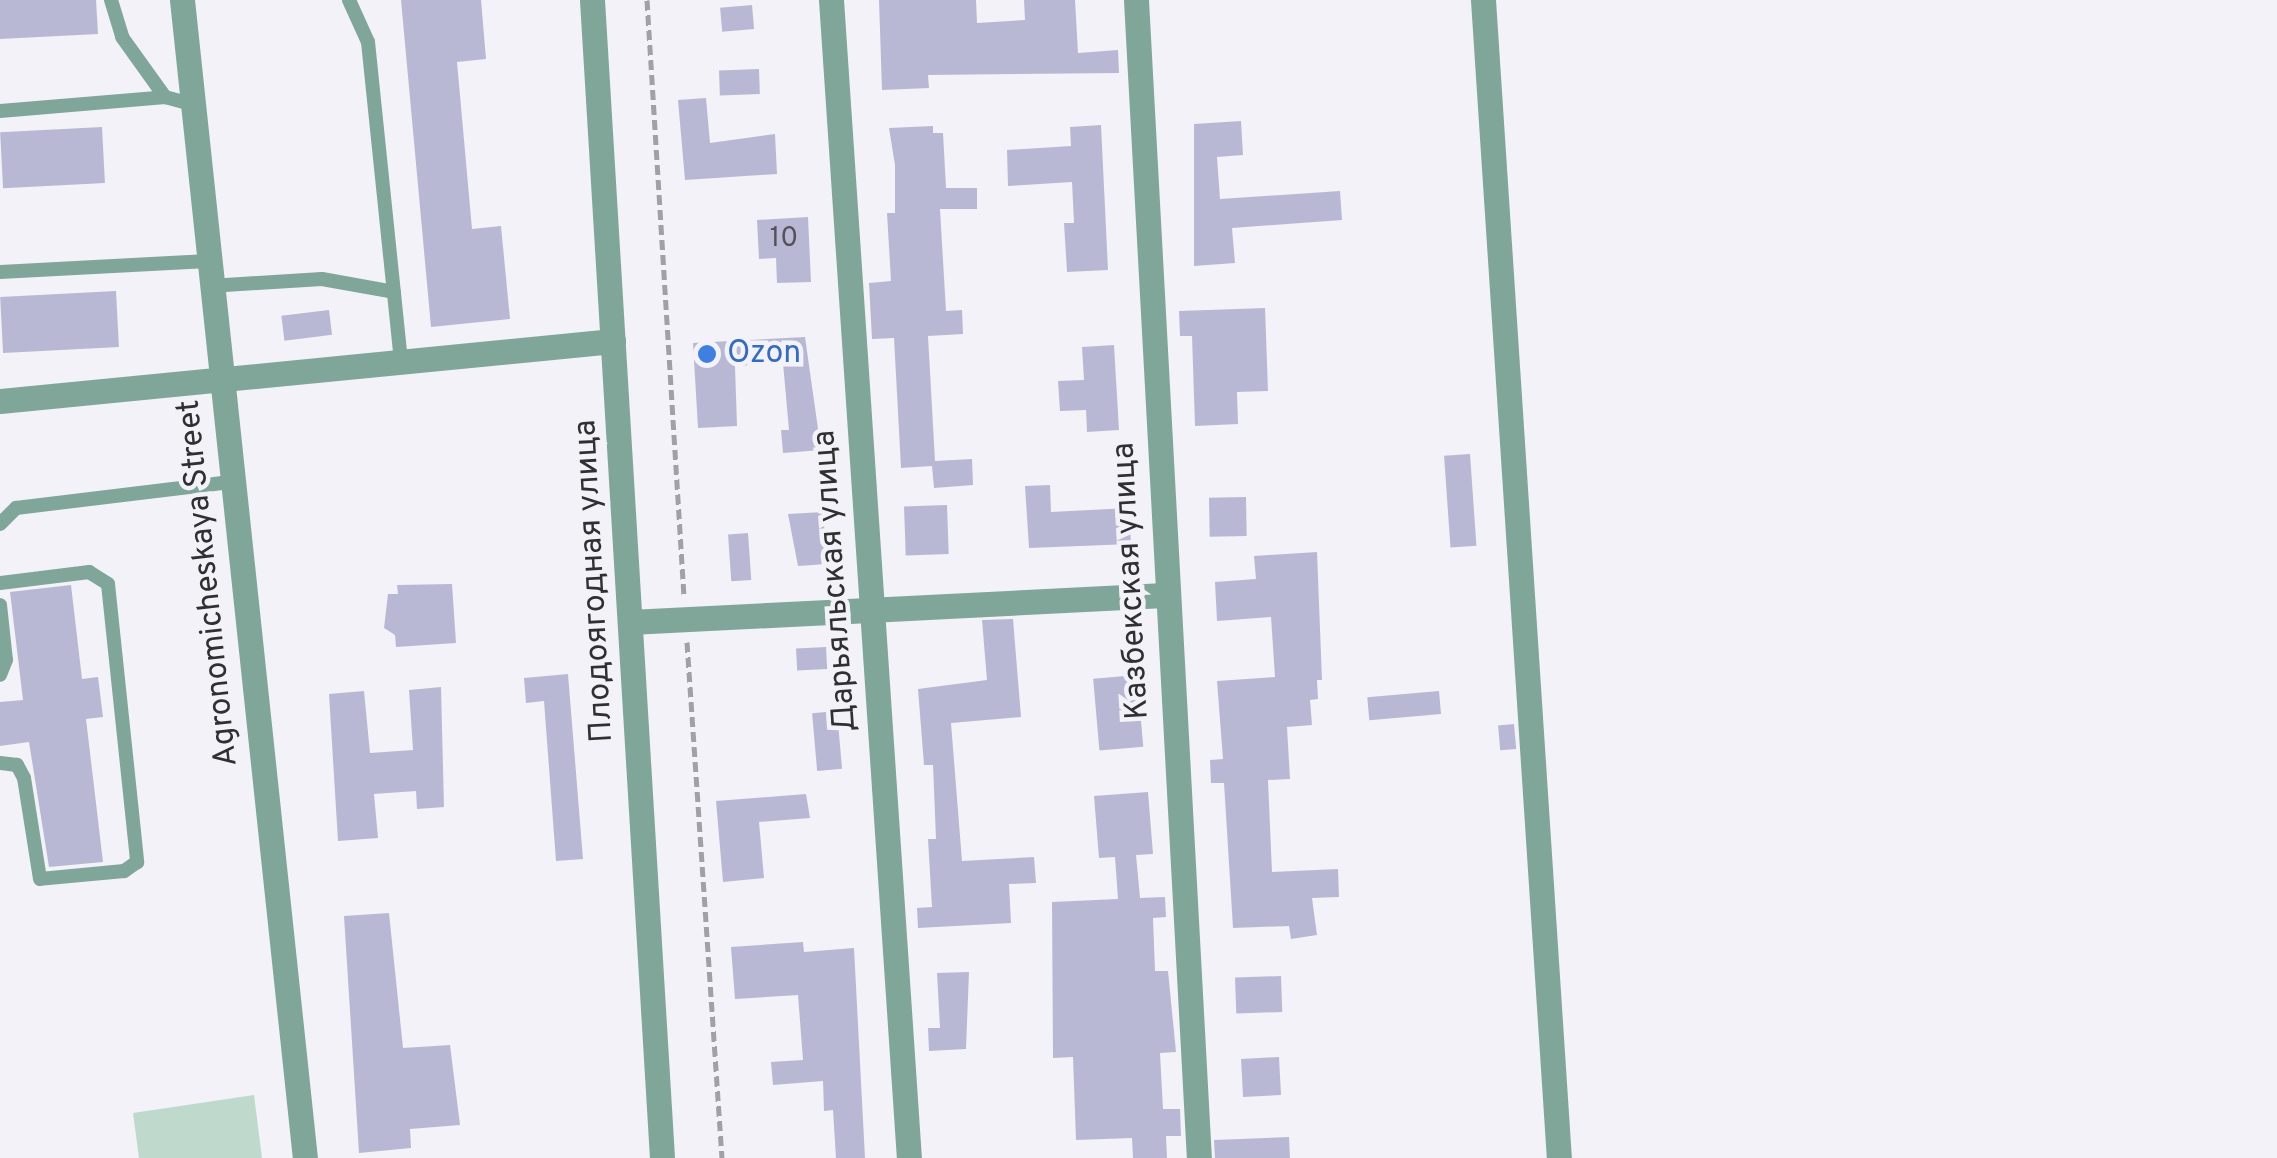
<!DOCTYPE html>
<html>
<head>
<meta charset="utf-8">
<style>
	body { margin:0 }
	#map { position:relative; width:2277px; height:1158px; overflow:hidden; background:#f2f2f8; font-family:Overpass,sans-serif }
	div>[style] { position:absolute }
	.green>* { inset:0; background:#bfdacc }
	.building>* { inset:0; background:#b9b8d4; transform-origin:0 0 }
	.path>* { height:5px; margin-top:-2.5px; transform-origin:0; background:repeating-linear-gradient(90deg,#a0a0a5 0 10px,transparent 0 15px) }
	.service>* { height:14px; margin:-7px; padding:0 7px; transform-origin:7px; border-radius:7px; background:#80a599 }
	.minor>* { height:25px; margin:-12.5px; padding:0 12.5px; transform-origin:12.5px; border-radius:12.5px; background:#80a599 }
	.tertiary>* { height:25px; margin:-12.5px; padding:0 12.5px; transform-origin:12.5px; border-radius:12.5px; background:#80a599 }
	.dots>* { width:28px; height:28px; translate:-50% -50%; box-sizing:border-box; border:5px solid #f2f2f8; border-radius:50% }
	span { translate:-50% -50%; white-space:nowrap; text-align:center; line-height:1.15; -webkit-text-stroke:9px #f2f2f8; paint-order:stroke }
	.number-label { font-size:28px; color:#52525b }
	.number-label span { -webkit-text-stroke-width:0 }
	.shop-label { font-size:32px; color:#366cbe }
	.left { translate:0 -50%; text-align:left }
	.street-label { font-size:32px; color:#303033 }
</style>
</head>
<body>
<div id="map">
	<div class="green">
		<i style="clip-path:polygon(254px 1095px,262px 1158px,139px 1158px,133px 1113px)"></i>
	</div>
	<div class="building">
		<i style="clip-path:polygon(0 0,96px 0,98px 34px,0 39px)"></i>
		<i style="clip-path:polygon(401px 0,481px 0,486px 59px,457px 62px,472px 229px,501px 226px,510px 319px,431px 327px)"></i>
		<i style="clip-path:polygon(879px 0,976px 0,977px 23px,1025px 20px,1024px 0,1075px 0,1078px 53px,1118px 50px,1119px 73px,928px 75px,929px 88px,882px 90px)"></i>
		<i style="left:752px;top:5px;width:24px;height:32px;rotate:85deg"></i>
		<i style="left:759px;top:69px;width:25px;height:40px;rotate:88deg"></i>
		<i style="clip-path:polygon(706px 98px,710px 143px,775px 134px,777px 174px,685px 180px,678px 100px)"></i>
		<i style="clip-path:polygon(1241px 121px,1243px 155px,1217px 157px,1220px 199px,1340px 191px,1342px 220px,1232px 228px,1235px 263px,1194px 266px,1194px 124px)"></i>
		<i style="clip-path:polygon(1101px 125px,1108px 270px,1067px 272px,1064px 223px,1074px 223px,1072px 182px,1008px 186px,1007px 150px,1071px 146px,1070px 127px)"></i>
		<i style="clip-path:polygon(933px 126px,933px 133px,943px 133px,946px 188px,977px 188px,977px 209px,940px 209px,946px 311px,962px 310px,963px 334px,928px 336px,935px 461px,972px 459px,973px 485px,934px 488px,932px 466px,901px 468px,894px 338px,872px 339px,869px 283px,891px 281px,887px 213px,895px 213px,895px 165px,889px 128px)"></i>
		<i style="left:102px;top:127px;width:56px;height:102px;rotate:87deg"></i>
		<i style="clip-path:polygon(808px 217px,811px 282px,777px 283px,776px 258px,759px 259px,757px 220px)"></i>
		<i style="left:116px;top:291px;width:56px;height:116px;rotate:87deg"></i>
		<i style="clip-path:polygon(1265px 308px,1268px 391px,1237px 392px,1238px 424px,1195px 426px,1192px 336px,1180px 336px,1179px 311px)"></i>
		<i style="left:329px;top:310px;width:25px;height:48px;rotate:83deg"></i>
		<i style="clip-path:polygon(805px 337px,821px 450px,783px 453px,781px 430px,789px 430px,783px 363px,735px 366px,737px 426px,698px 428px,693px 343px)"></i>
		<i style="clip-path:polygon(1114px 345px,1119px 430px,1087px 432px,1086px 410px,1060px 411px,1058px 381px,1084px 380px,1082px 347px)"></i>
		<i style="left:1470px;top:454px;width:92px;height:26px;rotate:86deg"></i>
		<i style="clip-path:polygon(1050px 485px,1051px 512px,1129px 508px,1131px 544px,1029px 548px,1025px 486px)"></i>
		<i style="left:1246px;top:497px;width:39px;height:37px;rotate:89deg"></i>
		<i style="left:947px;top:505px;width:49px;height:43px;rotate:88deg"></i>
		<i style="clip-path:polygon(823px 512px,827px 564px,798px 566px,788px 514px)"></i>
		<i style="left:748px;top:533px;width:47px;height:20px;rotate:86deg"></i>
		<i style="clip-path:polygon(1317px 552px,1322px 680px,1317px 680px,1318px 699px,1310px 700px,1312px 725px,1287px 727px,1290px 779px,1268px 780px,1272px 872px,1338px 869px,1339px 897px,1312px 898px,1317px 935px,1291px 939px,1289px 926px,1233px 928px,1224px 783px,1211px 783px,1210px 760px,1223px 759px,1217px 681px,1275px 677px,1271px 617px,1217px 621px,1215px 582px,1256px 579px,1254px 556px)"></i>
		<i style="clip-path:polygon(452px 584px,456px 643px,396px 647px,395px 635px,384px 628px,388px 594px,398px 594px,397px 585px)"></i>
		<i style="clip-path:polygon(71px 585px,82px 679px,98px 677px,103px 717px,86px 719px,103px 862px,49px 867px,29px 742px,0 746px,0 702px,23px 700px,10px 592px)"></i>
		<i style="clip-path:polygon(1013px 619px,1021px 717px,951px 723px,962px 861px,1034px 857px,1036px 883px,1009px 884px,1011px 923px,918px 928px,917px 908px,932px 907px,928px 839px,936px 839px,933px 765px,924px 765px,918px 689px,987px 680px,982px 620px)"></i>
		<i style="left:826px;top:647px;width:22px;height:30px;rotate:87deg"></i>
		<i style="clip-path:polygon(568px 674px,583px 859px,556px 861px,544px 701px,526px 703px,524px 678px)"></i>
		<i style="left:1137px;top:675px;width:72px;height:44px;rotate:85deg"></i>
		<i style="clip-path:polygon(441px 687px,444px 807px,417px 809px,416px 791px,374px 794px,378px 838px,338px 841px,329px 694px,364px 691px,370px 753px,413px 750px,409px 690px)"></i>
		<i style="left:1439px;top:691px;width:23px;height:72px;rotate:85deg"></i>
		<i style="left:837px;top:711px;width:58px;height:25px;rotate:85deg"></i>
		<i style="left:1514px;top:724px;width:25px;height:16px;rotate:85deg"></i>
		<i style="clip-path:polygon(1148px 792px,1153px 854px,1136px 855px,1140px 898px,1165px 897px,1166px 917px,1153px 918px,1155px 971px,1168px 971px,1176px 1052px,1160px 1053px,1163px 1109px,1180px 1109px,1181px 1136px,1166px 1136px,1167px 1158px,1133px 1158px,1132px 1138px,1076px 1140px,1073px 1057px,1053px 1058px,1052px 902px,1118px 899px,1115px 857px,1099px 858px,1094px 796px)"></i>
		<i style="clip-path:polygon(806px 794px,810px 818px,759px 822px,764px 878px,723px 882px,716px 801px)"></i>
		<i style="clip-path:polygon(389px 913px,403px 1048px,450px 1045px,460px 1125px,410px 1129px,411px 1148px,359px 1153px,344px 916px)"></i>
		<i style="clip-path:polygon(803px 942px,804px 952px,854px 948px,865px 1158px,836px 1158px,833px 1110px,824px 1111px,823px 1081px,773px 1085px,771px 1062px,803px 1060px,798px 995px,735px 999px,731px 947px)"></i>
		<i style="clip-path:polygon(969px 972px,966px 1049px,929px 1051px,928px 1028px,940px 1028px,937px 973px)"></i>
		<i style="left:1281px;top:976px;width:36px;height:46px;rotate:88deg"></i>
		<i style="left:1279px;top:1057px;width:38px;height:38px;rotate:87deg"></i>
		<i style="clip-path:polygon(1289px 1137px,1290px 1158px,1215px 1158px,1214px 1140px)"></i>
	</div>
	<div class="path">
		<i style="left:647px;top:0;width:597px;rotate:86.45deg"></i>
		<i style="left:687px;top:642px;width:517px;rotate:86.12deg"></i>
	</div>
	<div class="service">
		<i style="left:111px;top:0;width:39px;rotate:73deg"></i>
		<i style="left:122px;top:37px;width:74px;rotate:54.4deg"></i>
		<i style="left:349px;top:0;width:46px;rotate:65.7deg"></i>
		<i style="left:368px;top:42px;width:322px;rotate:84.1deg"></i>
		<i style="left:0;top:111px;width:166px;rotate:-4.8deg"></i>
		<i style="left:165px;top:97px;width:28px;rotate:15deg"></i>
		<i style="left:0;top:272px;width:208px;rotate:-3deg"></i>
		<i style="left:210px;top:286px;width:112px;rotate:-3.6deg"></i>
		<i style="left:322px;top:279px;width:73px;rotate:10.2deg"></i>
		<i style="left:0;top:524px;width:23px;rotate:-45deg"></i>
		<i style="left:16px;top:508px;width:216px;rotate:-6.9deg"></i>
		<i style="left:0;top:583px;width:90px;rotate:-7deg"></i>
		<i style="left:89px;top:572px;width:22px;rotate:32deg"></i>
		<i style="left:108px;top:584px;width:280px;rotate:84deg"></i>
		<i style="left:137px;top:862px;width:16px;rotate:145deg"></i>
		<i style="left:124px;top:871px;width:84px;rotate:174.6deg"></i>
		<i style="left:40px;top:879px;width:102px;rotate:-99deg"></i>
		<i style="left:24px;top:778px;width:15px;rotate:-118deg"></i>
		<i style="left:17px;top:765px;width:17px;rotate:-173deg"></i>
		<i style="left:0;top:605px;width:55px;rotate:83.8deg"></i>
		<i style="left:6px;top:660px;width:16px;rotate:112deg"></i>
	</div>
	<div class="minor">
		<i style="left:182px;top:0;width:1165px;rotate:83.94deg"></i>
		<i style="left:831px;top:0;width:1161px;rotate:86.15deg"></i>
		<i style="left:1136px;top:0;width:1160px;rotate:86.89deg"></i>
		<i style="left:1483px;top:0;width:1160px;rotate:86.25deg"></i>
		<i style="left:0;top:401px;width:616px;rotate:-5.59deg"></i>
		<i style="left:630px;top:622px;width:535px;rotate:-2.89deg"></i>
	</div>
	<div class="tertiary">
		<i style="left:592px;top:0;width:1160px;rotate:86.54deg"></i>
	</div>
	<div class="dots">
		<i style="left:707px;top:354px;background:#3f7fe0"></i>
	</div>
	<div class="number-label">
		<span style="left:784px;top:239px">10</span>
	</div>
	<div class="shop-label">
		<span class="left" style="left:727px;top:354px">Ozon</span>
	</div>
	<div class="street-label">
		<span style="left:595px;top:581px;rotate:-93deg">Плодоягодная улица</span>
		<span style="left:836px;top:581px;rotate:-94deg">Дарьяльская улица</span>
		<span style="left:1132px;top:581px;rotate:-93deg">Казбекская улица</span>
		<span style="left:209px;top:583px;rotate:-96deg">Agronomicheskaya Street</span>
	</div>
</div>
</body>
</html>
